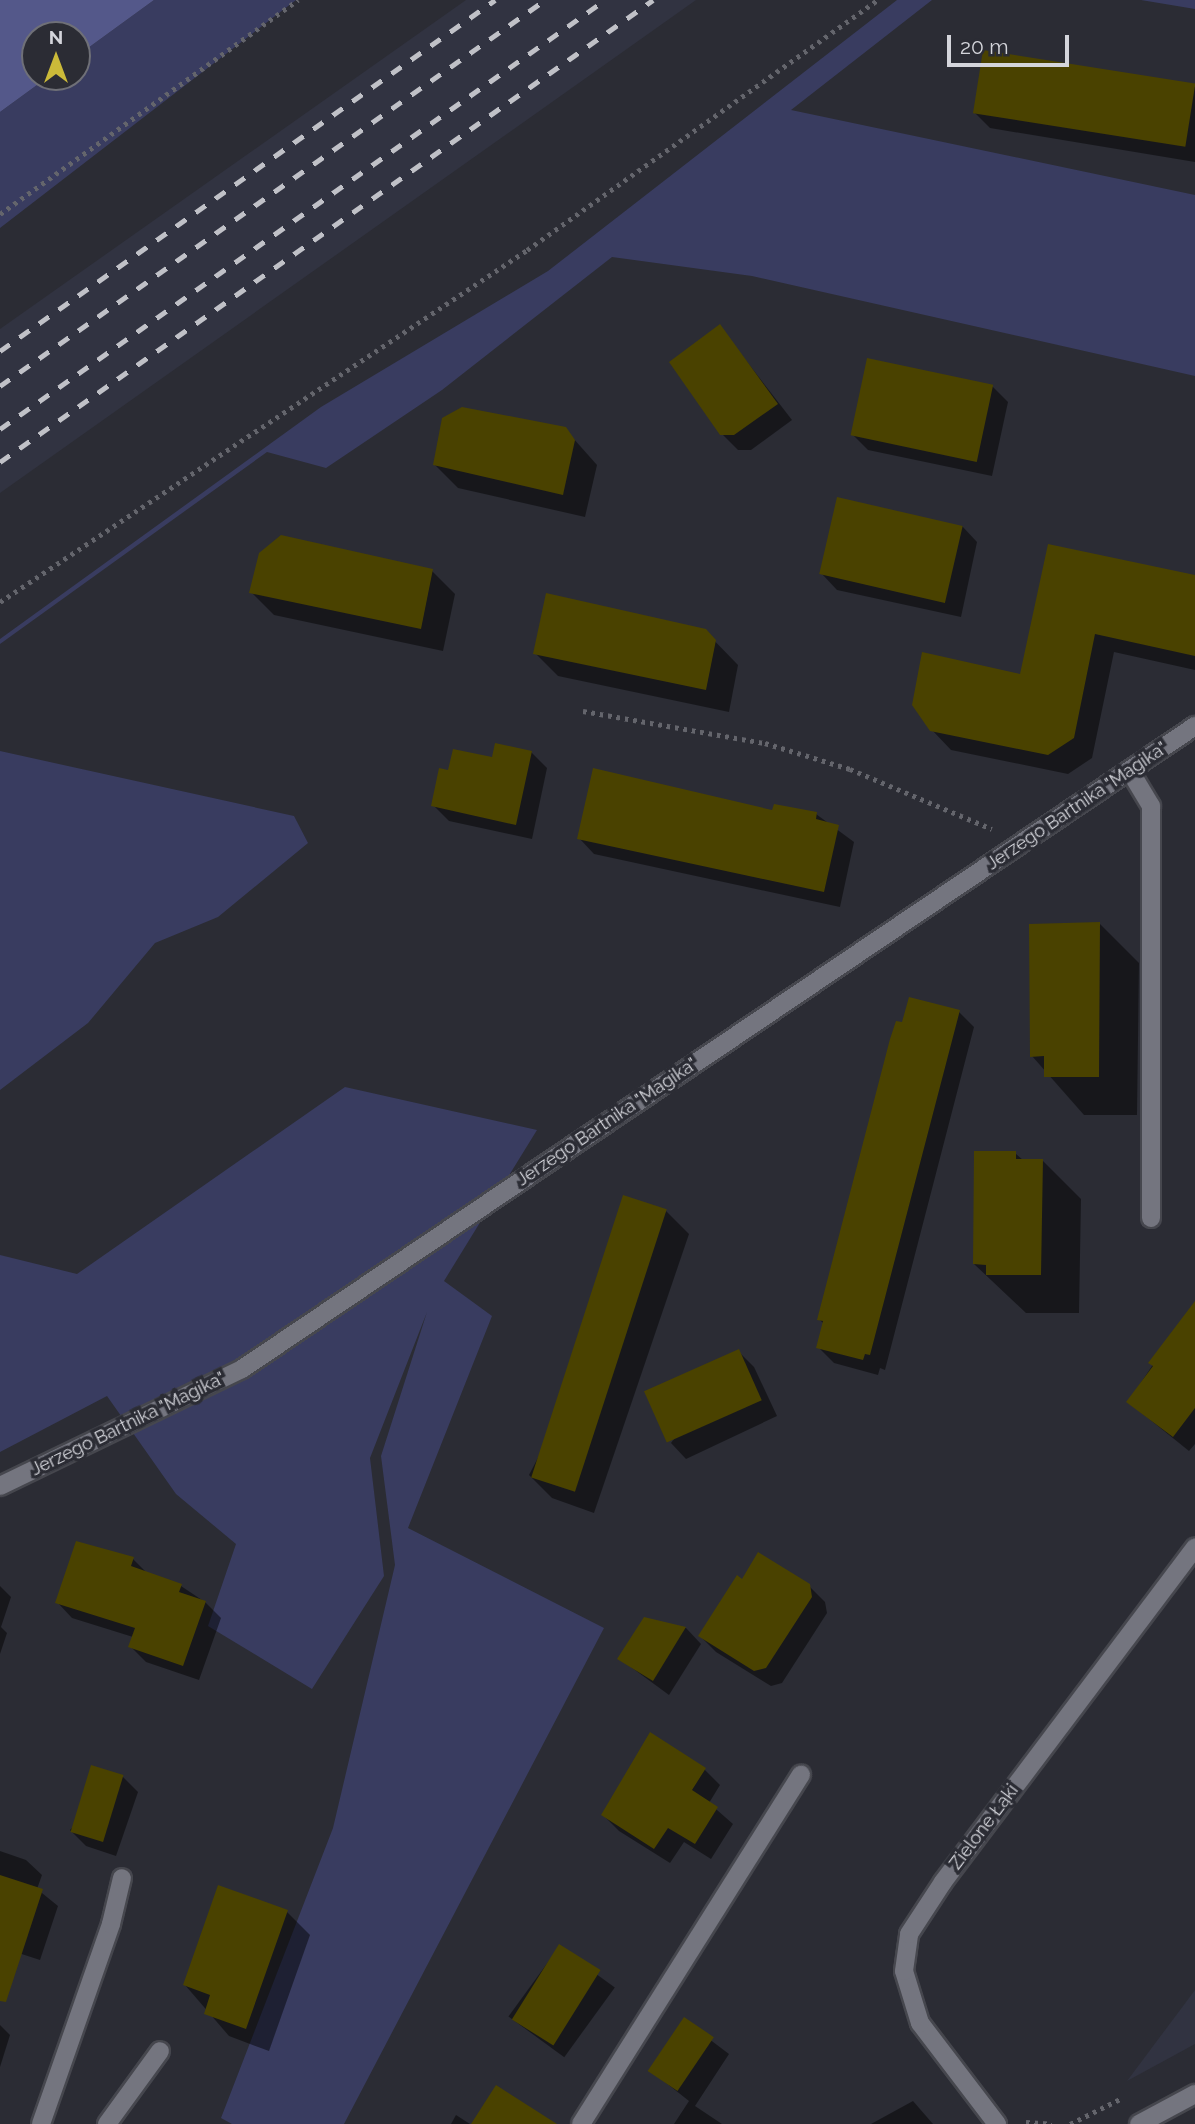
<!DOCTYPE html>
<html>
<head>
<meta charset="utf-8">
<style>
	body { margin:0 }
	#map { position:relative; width:1195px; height:2124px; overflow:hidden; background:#2b2c34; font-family:Raleway,sans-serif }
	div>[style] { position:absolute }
	.built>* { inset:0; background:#313341 }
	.green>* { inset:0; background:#393c60 }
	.water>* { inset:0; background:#54588a }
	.shadow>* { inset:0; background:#0007; transform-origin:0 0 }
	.building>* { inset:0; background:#4a4200; transform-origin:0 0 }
	.path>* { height:4.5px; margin-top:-2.25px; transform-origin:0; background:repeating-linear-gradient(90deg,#64656c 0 3.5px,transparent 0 8.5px) }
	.roads { filter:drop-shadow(2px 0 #46474e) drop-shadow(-2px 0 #46474e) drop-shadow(0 2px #46474e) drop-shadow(0 -2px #46474e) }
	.service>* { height:18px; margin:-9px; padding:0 9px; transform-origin:9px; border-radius:9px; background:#74757f }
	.minor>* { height:18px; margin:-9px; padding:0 9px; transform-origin:9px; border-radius:9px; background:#74757f }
	.rail>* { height:5px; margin-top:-2.5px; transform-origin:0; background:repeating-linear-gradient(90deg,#c0c1c7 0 12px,transparent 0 24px) }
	span { translate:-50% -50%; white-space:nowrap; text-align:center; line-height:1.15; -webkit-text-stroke:7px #2b2c34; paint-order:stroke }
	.street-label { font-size:18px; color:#d4d5db }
	.north { position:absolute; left:21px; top:21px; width:70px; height:70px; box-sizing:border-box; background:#2b2c34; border:2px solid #6f7077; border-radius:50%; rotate:0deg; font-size:19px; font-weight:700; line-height:28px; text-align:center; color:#d4d5db }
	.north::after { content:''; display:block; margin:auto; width:24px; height:32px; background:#cbba39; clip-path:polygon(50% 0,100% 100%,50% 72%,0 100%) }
	.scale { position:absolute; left:947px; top:35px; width:122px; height:32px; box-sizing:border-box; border:4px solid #d4d5db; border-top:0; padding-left:9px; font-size:21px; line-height:24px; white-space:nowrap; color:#d4d5db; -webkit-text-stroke:5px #2b2c34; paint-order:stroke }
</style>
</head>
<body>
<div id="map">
	<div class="built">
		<i style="clip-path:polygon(466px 0,696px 0,0 493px,0 329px)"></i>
		<i style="clip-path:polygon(1195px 1990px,1195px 2044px,1127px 2081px)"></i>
	</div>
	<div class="green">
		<i style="clip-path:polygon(154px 0,296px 0,0 228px,0 112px,48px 77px,77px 77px,77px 56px)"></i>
		<i style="clip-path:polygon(897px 0,932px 0,791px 110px,1195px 195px,1195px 376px,752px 276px,612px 257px,442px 390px,326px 468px,267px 452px,0 644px,0 639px,321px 407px,548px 271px)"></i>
		<i style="clip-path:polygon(1141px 0,1195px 0,1195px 9px)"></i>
		<i style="clip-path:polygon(0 751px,294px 816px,308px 843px,218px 917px,155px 943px,88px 1023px,0 1090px)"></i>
		<i style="clip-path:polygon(345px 1087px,537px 1130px,444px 1281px,492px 1316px,408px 1528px,604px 1628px,344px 2124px,232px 2124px,221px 2118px,333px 1828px,395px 1565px,381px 1456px,427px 1312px,370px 1458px,384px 1576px,312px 1689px,208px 1626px,236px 1544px,176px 1494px,107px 1396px,0 1452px,0 1255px,77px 1274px)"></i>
	</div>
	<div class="water">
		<i style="clip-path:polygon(0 0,154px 0,77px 56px,77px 35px,35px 35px,35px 77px,48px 77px,0 112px)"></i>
	</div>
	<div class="shadow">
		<i style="clip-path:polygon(1195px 87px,1195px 162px,990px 128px,974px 112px)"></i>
		<i style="clip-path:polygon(720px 327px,792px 420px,751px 450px,738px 450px,722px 434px)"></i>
		<i style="clip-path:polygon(992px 386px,1008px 402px,992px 476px,868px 450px,852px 434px)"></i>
		<i style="clip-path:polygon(565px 429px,597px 465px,585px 517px,458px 488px,435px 465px)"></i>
		<i style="clip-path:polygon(962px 526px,977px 542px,961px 617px,837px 590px,822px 574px)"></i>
		<i style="clip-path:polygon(1050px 546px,1195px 577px,1195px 670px,1114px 652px,1092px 758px,1068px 774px,951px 750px,932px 730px,1022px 676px)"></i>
		<i style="clip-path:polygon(432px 571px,455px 594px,443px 651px,274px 615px,251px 592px)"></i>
		<i style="clip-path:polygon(705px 631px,738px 665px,729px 712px,558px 676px,535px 653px)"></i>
		<i style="clip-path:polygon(531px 752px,547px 768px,532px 839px,449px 821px,433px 805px,449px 772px)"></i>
		<i style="clip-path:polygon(773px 812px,816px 814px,854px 842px,840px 907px,594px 854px,579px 838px)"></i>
		<i style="clip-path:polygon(1100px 924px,1139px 963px,1137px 1115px,1084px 1115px,1032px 1056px)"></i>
		<i style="clip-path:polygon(959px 1012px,974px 1027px,885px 1370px,880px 1368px,878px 1375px,834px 1363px,818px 1347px,824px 1324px,819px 1319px)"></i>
		<i style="clip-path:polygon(1015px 1153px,1023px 1160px,1042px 1160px,1081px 1199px,1079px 1313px,1026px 1313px,974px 1264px)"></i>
		<i style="clip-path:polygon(666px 1211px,689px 1234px,594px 1513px,552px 1498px,529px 1475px)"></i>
		<i style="clip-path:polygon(1180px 1324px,1195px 1335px,1195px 1444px,1189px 1451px,1128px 1402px)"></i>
		<i style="clip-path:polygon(738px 1351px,754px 1367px,777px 1416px,686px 1459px,671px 1443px)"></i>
		<i style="clip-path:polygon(133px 1559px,148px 1574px,181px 1586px,205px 1602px,221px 1618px,199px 1680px,146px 1662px,130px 1646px,133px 1637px,72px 1618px,57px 1602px)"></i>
		<i style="clip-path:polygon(743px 1581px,809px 1586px,825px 1602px,827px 1613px,782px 1683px,771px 1686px,716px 1652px,700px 1636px)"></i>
		<i style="clip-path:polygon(0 1586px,11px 1597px,1px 1627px,7px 1633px,0 1654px)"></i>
		<i style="clip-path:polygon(645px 1619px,686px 1628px,701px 1644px,669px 1695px,620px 1659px)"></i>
		<i style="clip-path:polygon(704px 1769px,720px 1785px,709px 1803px,733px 1824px,711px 1859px,684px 1842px,670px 1863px,619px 1831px,603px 1815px)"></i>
		<i style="clip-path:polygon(122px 1776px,138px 1792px,116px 1856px,86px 1846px,70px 1830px)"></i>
		<i style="clip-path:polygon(0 1851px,26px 1860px,42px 1875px,37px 1889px,58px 1906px,40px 1960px,0 1947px)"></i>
		<i style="clip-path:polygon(287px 1912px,310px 1935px,269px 2051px,229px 2036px,185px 1985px)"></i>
		<i style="left:559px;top:1947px;width:69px;height:86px;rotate:36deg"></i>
		<i style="clip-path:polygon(684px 2020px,729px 2054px,695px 2106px,722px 2124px,674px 2124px,689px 2101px,651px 2071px)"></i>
		<i style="clip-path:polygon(0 2025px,10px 2035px,0 2067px)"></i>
		<i style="clip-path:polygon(913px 2101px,933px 2124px,871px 2124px)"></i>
		<i style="clip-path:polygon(456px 2115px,470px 2124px,451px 2124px)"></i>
	</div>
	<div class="building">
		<i style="left:983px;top:50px;width:215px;height:64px;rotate:9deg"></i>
		<i style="clip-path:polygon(720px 324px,778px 404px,734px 435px,720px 435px,669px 362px)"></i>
		<i style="left:867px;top:358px;width:129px;height:79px;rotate:12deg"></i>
		<i style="clip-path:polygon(462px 407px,566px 427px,575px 440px,563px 495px,433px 465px,442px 418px)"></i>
		<i style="left:837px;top:497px;width:129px;height:79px;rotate:13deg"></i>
		<i style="clip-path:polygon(281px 535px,433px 569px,421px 629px,249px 593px,259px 553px)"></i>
		<i style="clip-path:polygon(1048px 544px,1195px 575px,1195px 656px,1095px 634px,1074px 738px,1048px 755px,930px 731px,912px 705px,922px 652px,1020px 674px)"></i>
		<i style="clip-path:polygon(546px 593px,706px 629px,716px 640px,706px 690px,533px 654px)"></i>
		<i style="clip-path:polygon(495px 743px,532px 751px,516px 825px,431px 806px,439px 768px,448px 770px,453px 749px,492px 757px)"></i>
		<i style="clip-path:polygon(593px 768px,772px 810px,774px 804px,817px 812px,816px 819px,839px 825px,824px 892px,577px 839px)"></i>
		<i style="clip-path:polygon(1100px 922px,1099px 1077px,1044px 1077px,1044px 1056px,1030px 1057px,1029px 924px)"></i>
		<i style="clip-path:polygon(909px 997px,960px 1010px,870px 1355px,865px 1354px,863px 1360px,816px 1348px,823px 1321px,817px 1320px,890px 1039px,896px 1021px,902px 1022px)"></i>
		<i style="clip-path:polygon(974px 1151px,1016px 1151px,1016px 1159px,1043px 1159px,1041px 1275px,986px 1275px,986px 1265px,973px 1264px)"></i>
		<i style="left:623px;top:1195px;width:46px;height:297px;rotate:18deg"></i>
		<i style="clip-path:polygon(1195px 1301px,1195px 1408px,1173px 1437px,1126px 1402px,1153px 1366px,1148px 1363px)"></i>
		<i style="left:739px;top:1349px;width:56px;height:104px;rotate:66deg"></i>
		<i style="clip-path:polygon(76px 1541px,134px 1557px,131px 1566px,182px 1584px,179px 1592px,206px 1601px,183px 1666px,128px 1647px,135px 1628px,55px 1603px)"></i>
		<i style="clip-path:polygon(758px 1552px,810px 1584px,812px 1597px,766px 1668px,754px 1671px,698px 1636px,737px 1575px,742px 1579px)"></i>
		<i style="clip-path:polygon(644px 1617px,686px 1627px,653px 1681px,617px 1659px)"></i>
		<i style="clip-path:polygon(650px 1732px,706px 1768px,692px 1790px,718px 1807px,695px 1844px,668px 1828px,654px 1849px,601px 1815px)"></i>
		<i style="left:91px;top:1765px;width:34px;height:70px;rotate:17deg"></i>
		<i style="clip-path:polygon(0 1875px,43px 1889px,6px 2002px,0 2001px)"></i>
		<i style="clip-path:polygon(218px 1885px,288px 1910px,246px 2029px,204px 2014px,210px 1995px,183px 1985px)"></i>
		<i style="left:559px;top:1944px;width:49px;height:89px;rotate:32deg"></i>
		<i style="left:684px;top:2017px;width:36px;height:65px;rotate:34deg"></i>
		<i style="clip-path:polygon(496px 2085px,557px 2124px,471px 2124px)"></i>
	</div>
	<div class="path">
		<i style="left:0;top:214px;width:367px;rotate:-35.7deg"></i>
		<i style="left:0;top:602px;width:634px;rotate:-33.74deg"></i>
		<i style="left:527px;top:250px;width:430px;rotate:-35.5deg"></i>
		<i style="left:583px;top:711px;width:185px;rotate:10deg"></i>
		<i style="left:765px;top:743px;width:89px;rotate:17deg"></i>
		<i style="left:850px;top:769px;width:154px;rotate:22.9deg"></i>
		<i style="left:1026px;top:2122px;width:26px;rotate:4deg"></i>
		<i style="left:1070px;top:2124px;width:56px;rotate:-26.6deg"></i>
	</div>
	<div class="roads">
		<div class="service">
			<i style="left:1130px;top:771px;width:41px;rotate:59deg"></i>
			<i style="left:1151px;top:806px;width:412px;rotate:90deg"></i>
			<i style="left:41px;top:2124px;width:212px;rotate:-70.7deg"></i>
			<i style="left:111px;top:1924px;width:47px;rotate:-76.6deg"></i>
			<i style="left:107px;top:2124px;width:90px;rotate:-54deg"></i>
			<i style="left:581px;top:2124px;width:413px;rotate:-57.8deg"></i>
		</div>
		<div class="minor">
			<i style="left:0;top:1486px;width:269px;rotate:-25.8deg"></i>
			<i style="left:242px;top:1369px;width:1150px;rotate:-34.01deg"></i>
			<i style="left:997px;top:2124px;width:127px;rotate:-127.3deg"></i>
			<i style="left:920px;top:2023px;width:54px;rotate:-107.1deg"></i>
			<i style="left:904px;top:1971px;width:37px;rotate:-82deg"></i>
			<i style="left:909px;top:1934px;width:62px;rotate:-56.8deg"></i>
			<i style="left:943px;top:1882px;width:419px;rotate:-53deg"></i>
			<i style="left:1139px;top:2124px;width:64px;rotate:-28.2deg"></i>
		</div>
	</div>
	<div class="rail">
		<i style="left:0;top:351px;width:607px;rotate:-35.34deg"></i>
		<i style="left:0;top:386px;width:668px;rotate:-35.31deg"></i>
		<i style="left:0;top:429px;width:742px;rotate:-35.34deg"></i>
		<i style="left:0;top:462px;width:800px;rotate:-35.28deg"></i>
	</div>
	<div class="street-label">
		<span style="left:1077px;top:806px;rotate:-34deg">Jerzego Bartnika "Magika"</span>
		<span style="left:607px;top:1122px;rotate:-34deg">Jerzego Bartnika "Magika"</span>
		<span style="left:128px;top:1424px;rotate:-26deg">Jerzego Bartnika "Magika"</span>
		<span style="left:984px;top:1827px;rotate:-53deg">Zielone Łąki</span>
	</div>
	<div class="north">N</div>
	<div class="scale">20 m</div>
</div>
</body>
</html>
